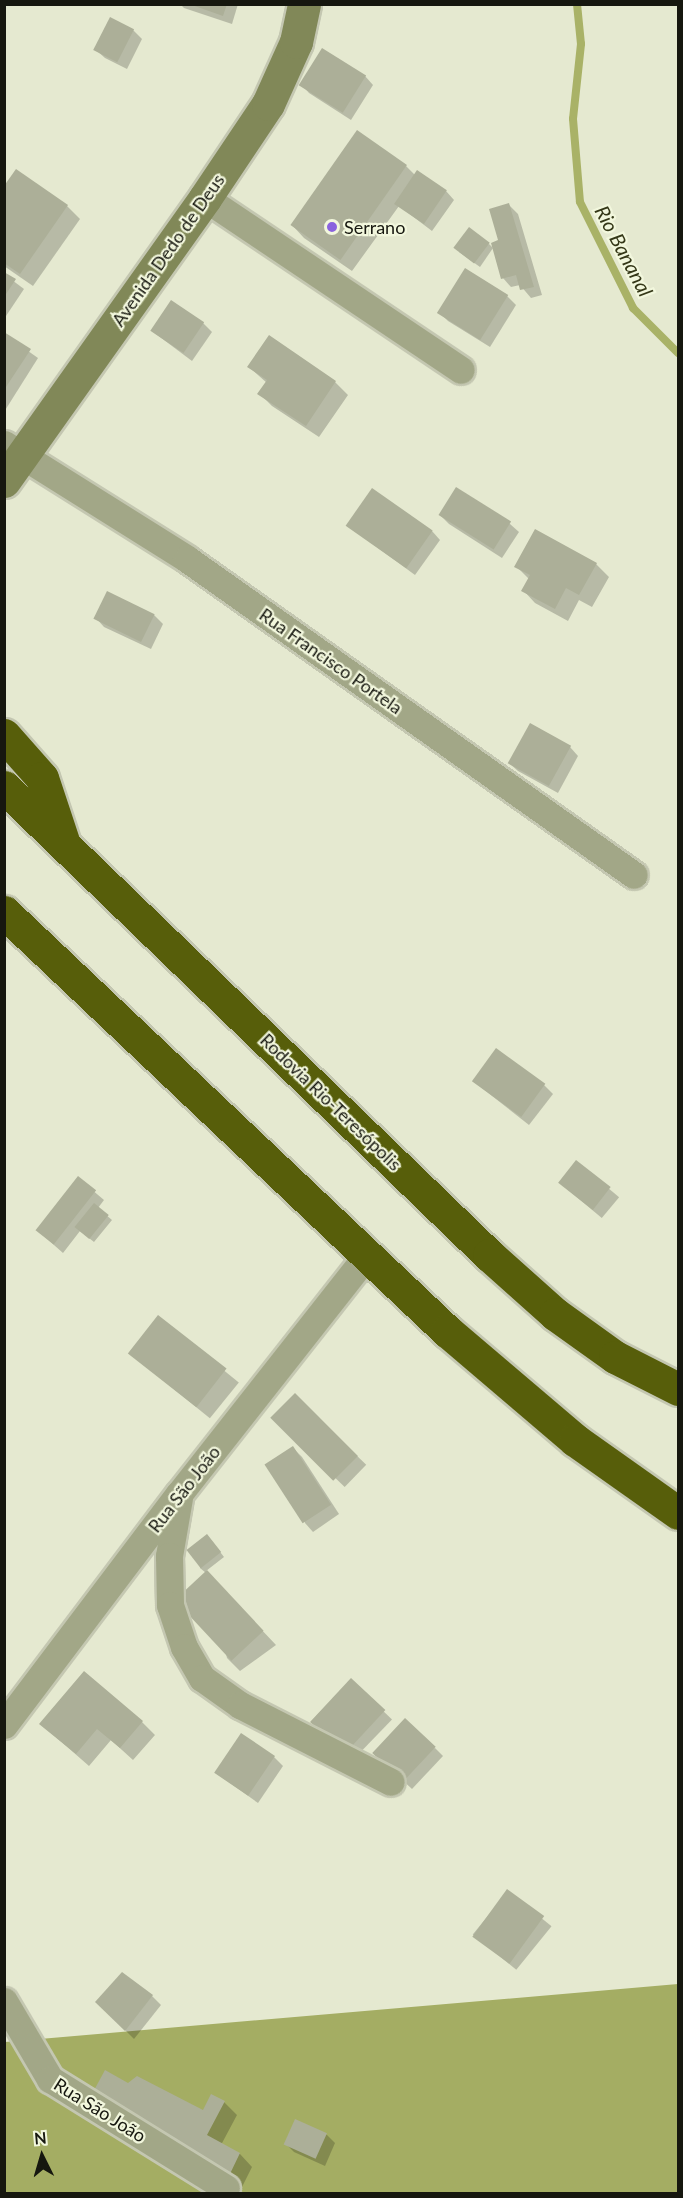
<!DOCTYPE html>
<html>
<head>
<meta charset="utf-8">
<style>
	body { margin:0 }
	#map { position:relative; width:683px; height:2198px; overflow:hidden; background:#e5e9d0; font-family:Lato,sans-serif }
	div>[style] { position:absolute }
	.forest>* { inset:0; background:#a4ad63 }
	.shadow>* { inset:0; background:#0003; transform-origin:0 0 }
	.stream>* { height:8px; margin:-4px; padding:0 4px; transform-origin:4px; border-radius:4px; background:#a9b267 }
	.building>* { inset:0; background:#acaf98; transform-origin:0 0 }
	.roads { filter:drop-shadow(2px 0 #c4c7b1) drop-shadow(-2px 0 #c4c7b1) drop-shadow(0 2px #c4c7b1) drop-shadow(0 -2px #c4c7b1) }
	.street>* { height:27px; margin:-13.5px; padding:0 13.5px; transform-origin:13.5px; border-radius:13.5px; background:#a2a787 }
	.secondary>* { height:33px; margin:-16.5px; padding:0 16.5px; transform-origin:16.5px; border-radius:16.5px; background:#818858 }
	.highway>* { height:33px; margin:-16.5px; padding:0 16.5px; transform-origin:16.5px; border-radius:16.5px; background:#575e0a }
	.dots>* { width:16px; height:16px; translate:-50% -50%; box-sizing:border-box; border:3px solid #f2f7dd; border-radius:50% }
	span { translate:-50% -50%; white-space:nowrap; text-align:center; line-height:1.15; -webkit-text-stroke:4.5px #f2f7dd; paint-order:stroke }
	.poi-label { font-size:18px; color:#16170f }
	.left { translate:0 -50%; text-align:left }
	.street-label { font-size:18px; color:#16170f }
	.water-label { font-size:20px; color:#343717; font-style:italic }
	.frame { position:absolute; inset:0; border:6px solid #16170f; pointer-events:none }
	.north { position:absolute; left:12px; top:2126px; width:60px; height:60px; -webkit-text-stroke:4px #f2f7dd; paint-order:stroke; rotate:355deg; font-size:16px; font-weight:700; line-height:24px; text-align:center; color:#16170f }
	.north::after { content:''; display:block; margin:auto; width:21px; height:27px; background:#16170f; clip-path:polygon(50% 0,100% 100%,50% 72%,0 100%) }
</style>
</head>
<body>
<div id="map">
	<div class="forest">
		<i style="clip-path:polygon(678px 1984px,678px 2193px,5px 2194px,5px 2042px)"></i>
	</div>
	<div class="shadow">
		<i style="clip-path:polygon(180px 4px,238px 4px,232px 24px,184px 8px)"></i>
		<i style="clip-path:polygon(111px 19px,133px 30px,142px 39px,127px 69px,105px 58px,96px 50px)"></i>
		<i style="clip-path:polygon(365px 76px,373px 85px,351px 120px,309px 93px,301px 84px)"></i>
		<i style="clip-path:polygon(406px 166px,415px 175px,446px 191px,454px 200px,432px 231px,399px 206px,352px 271px,304px 238px,292px 225px)"></i>
		<i style="clip-path:polygon(17px 171px,67px 206px,80px 219px,33px 286px,4px 266px,4px 189px)"></i>
		<i style="clip-path:polygon(509px 205px,518px 214px,542px 295px,531px 298px,520px 285px,511px 287px,503px 278px)"></i>
		<i style="clip-path:polygon(489px 244px,493px 248px,480px 267px,459px 252px)"></i>
		<i style="clip-path:polygon(465px 271px,507px 296px,516px 305px,490px 347px,448px 321px,439px 312px)"></i>
		<i style="clip-path:polygon(4px 274px,24px 289px,4px 319px)"></i>
		<i style="clip-path:polygon(203px 323px,212px 332px,192px 361px,152px 331px)"></i>
		<i style="clip-path:polygon(4px 334px,38px 358px,4px 412px)"></i>
		<i style="clip-path:polygon(249px 367px,335px 382px,348px 395px,319px 437px,272px 406px,259px 393px,267px 383px)"></i>
		<i style="clip-path:polygon(457px 489px,510px 524px,519px 532px,502px 558px,449px 524px,440px 515px)"></i>
		<i style="clip-path:polygon(348px 526px,432px 531px,440px 540px,415px 575px)"></i>
		<i style="clip-path:polygon(596px 564px,609px 577px,592px 607px,579px 600px,568px 621px,535px 603px,523px 590px,529px 579px,516px 566px)"></i>
		<i style="clip-path:polygon(154px 615px,163px 624px,151px 649px,104px 627px,96px 618px)"></i>
		<i style="clip-path:polygon(570px 747px,578px 756px,558px 793px,518px 771px,509px 763px)"></i>
		<i style="clip-path:polygon(473px 1081px,544px 1085px,553px 1094px,529px 1125px)"></i>
		<i style="left:577px;top:1162px;width:55px;height:27px;rotate:40deg"></i>
		<i style="clip-path:polygon(78px 1178px,104px 1200px,98px 1208px,112px 1220px,94px 1242px,80px 1231px,63px 1253px,37px 1230px)"></i>
		<i style="left:158px;top:1317px;width:104px;height:46px;rotate:39deg"></i>
		<i style="left:295px;top:1396px;width:99px;height:31px;rotate:44deg"></i>
		<i style="clip-path:polygon(293px 1448px,302px 1457px,339px 1514px,313px 1532px,305px 1523px)"></i>
		<i style="clip-path:polygon(211px 1540px,224px 1557px,206px 1571px,276px 1645px,240px 1671px,227px 1658px,206px 1573px,200px 1568px)"></i>
		<i style="left:351px;top:1680px;width:57px;height:57px;rotate:44deg"></i>
		<i style="clip-path:polygon(142px 1722px,155px 1735px,133px 1760px,111px 1740px,89px 1766px,41px 1724px)"></i>
		<i style="clip-path:polygon(435px 1748px,443px 1756px,412px 1789px,382px 1761px)"></i>
		<i style="clip-path:polygon(274px 1757px,283px 1766px,258px 1803px,216px 1773px)"></i>
		<i style="left:508px;top:1891px;width:56px;height:56px;rotate:39deg"></i>
		<i style="clip-path:polygon(152px 1996px,161px 2005px,134px 2039px,97px 2002px)"></i>
		<i style="clip-path:polygon(128px 2085px,203px 2112px,224px 2102px,237px 2115px,221px 2145px,240px 2154px,252px 2167px,241px 2189px,217px 2177px)"></i>
		<i style="clip-path:polygon(295px 2121px,327px 2135px,335px 2143px,325px 2166px,294px 2152px,285px 2143px)"></i>
	</div>
	<div class="stream">
		<i style="left:577px;top:4px;width:40px;rotate:84.3deg"></i>
		<i style="left:581px;top:44px;width:75px;rotate:96.1deg"></i>
		<i style="left:573px;top:119px;width:83px;rotate:85.2deg"></i>
		<i style="left:580px;top:202px;width:119px;rotate:63.4deg"></i>
		<i style="left:633px;top:308px;width:64px;rotate:45deg"></i>
	</div>
	<div class="building">
		<i style="clip-path:polygon(189px 4px,227px 4px,223px 16px)"></i>
		<i style="left:110px;top:17px;width:27px;height:37px;rotate:27deg"></i>
		<i style="left:322px;top:48px;width:52px;height:44px;rotate:32deg"></i>
		<i style="left:357px;top:130px;width:61px;height:116px;rotate:35deg"></i>
		<i style="clip-path:polygon(16px 169px,68px 205px,20px 274px,4px 263px,4px 186px)"></i>
		<i style="left:417px;top:170px;width:36px;height:41px;rotate:34deg"></i>
		<i style="clip-path:polygon(509px 203px,534px 287px,520px 290px,516px 275px,501px 279px,491px 243px,498px 240px,489px 209px)"></i>
		<i style="left:469px;top:227px;width:26px;height:26px;rotate:37deg"></i>
		<i style="left:465px;top:268px;width:51px;height:53px;rotate:32deg"></i>
		<i style="clip-path:polygon(4px 272px,16px 279px,4px 297px)"></i>
		<i style="left:171px;top:300px;width:40px;height:37px;rotate:34deg"></i>
		<i style="clip-path:polygon(4px 332px,31px 349px,4px 390px)"></i>
		<i style="clip-path:polygon(269px 335px,336px 381px,306px 426px,257px 394px,267px 380px,247px 367px)"></i>
		<i style="left:456px;top:487px;width:65px;height:33px;rotate:32deg"></i>
		<i style="left:372px;top:488px;width:74px;height:46px;rotate:35deg"></i>
		<i style="clip-path:polygon(535px 529px,597px 563px,579px 595px,566px 588px,555px 609px,521px 591px,530px 575px,514px 567px)"></i>
		<i style="left:107px;top:591px;width:53px;height:31px;rotate:26deg"></i>
		<i style="left:530px;top:723px;width:47px;height:46px;rotate:29deg"></i>
		<i style="left:496px;top:1048px;width:61px;height:41px;rotate:36deg"></i>
		<i style="left:576px;top:1160px;width:44px;height:29px;rotate:38deg"></i>
		<i style="left:78px;top:1176px;width:23px;height:69px;rotate:38deg"></i>
		<i style="left:94px;top:1203px;width:19px;height:31px;rotate:39deg"></i>
		<i style="left:158px;top:1315px;width:87px;height:49px;rotate:38deg"></i>
		<i style="left:295px;top:1393px;width:89px;height:35px;rotate:45deg"></i>
		<i style="left:293px;top:1446px;width:70px;height:34px;rotate:57deg"></i>
		<i style="left:207px;top:1534px;width:23px;height:26px;rotate:52deg"></i>
		<i style="left:207px;top:1570px;width:83px;height:44px;rotate:47deg"></i>
		<i style="clip-path:polygon(84px 1671px,143px 1721px,120px 1748px,97px 1729px,76px 1754px,39px 1724px)"></i>
		<i style="left:351px;top:1678px;width:47px;height:60px;rotate:43deg"></i>
		<i style="left:405px;top:1718px;width:42px;height:48px;rotate:43deg"></i>
		<i style="left:241px;top:1733px;width:41px;height:48px;rotate:34deg"></i>
		<i style="left:507px;top:1889px;width:46px;height:59px;rotate:36deg"></i>
		<i style="clip-path:polygon(122px 1972px,153px 1995px,125px 2031px,95px 2002px)"></i>
		<i style="clip-path:polygon(105px 2070px,128px 2083px,137px 2076px,203px 2110px,211px 2094px,225px 2101px,207px 2135px,240px 2153px,228px 2178px,92px 2094px)"></i>
		<i style="left:295px;top:2119px;width:35px;height:28px;rotate:24deg"></i>
	</div>
	<div class="roads">
		<div class="street">
			<i style="left:205px;top:198px;width:308px;rotate:33.9deg"></i>
			<i style="left:4px;top:444px;width:216px;rotate:32.1deg"></i>
			<i style="left:187px;top:559px;width:547px;rotate:35.26deg"></i>
			<i style="left:179px;top:1498px;width:59px;rotate:99.8deg"></i>
			<i style="left:169px;top:1556px;width:49px;rotate:88.8deg"></i>
			<i style="left:170px;top:1605px;width:44px;rotate:71.6deg"></i>
			<i style="left:184px;top:1647px;width:36px;rotate:60deg"></i>
			<i style="left:202px;top:1678px;width:47px;rotate:35.4deg"></i>
			<i style="left:240px;top:1705px;width:169px;rotate:27deg"></i>
			<i style="left:4px;top:1725px;width:290px;rotate:-52.9deg"></i>
			<i style="left:179px;top:1494px;width:303px;rotate:-51.8deg"></i>
			<i style="left:4px;top:2001px;width:91px;rotate:59.5deg"></i>
			<i style="left:50px;top:2079px;width:207px;rotate:31.8deg"></i>
		</div>
		<div class="secondary">
			<i style="left:4px;top:481px;width:347px;rotate:-54.6deg"></i>
			<i style="left:205px;top:198px;width:113px;rotate:-56.2deg"></i>
			<i style="left:268px;top:104px;width:68px;rotate:-65.7deg"></i>
			<i style="left:296px;top:42px;width:39px;rotate:-78deg"></i>
		</div>
		<div class="highway">
			<i style="left:4px;top:735px;width:57px;rotate:48.5deg"></i>
			<i style="left:42px;top:778px;width:66px;rotate:71.6deg"></i>
			<i style="left:4px;top:787px;width:674px;rotate:43.98deg"></i>
			<i style="left:489px;top:1255px;width:89px;rotate:41.8deg"></i>
			<i style="left:555px;top:1314px;width:74px;rotate:35.6deg"></i>
			<i style="left:615px;top:1357px;width:71px;rotate:26.9deg"></i>
			<i style="left:4px;top:912px;width:610px;rotate:43.41deg"></i>
			<i style="left:447px;top:1331px;width:168px;rotate:40.4deg"></i>
			<i style="left:575px;top:1440px;width:126px;rotate:35.3deg"></i>
		</div>
	</div>
	<div class="dots">
		<i style="left:332px;top:227px;background:#8a63de"></i>
	</div>
	<div class="poi-label">
		<span class="left" style="left:344px;top:227px">Serrano</span>
	</div>
	<div class="street-label">
		<span style="left:168px;top:250px;rotate:-55deg">Avenida Dedo de Deus</span>
		<span style="left:331px;top:661px;rotate:35deg">Rua Francisco Portela</span>
		<span style="left:331px;top:1102px;rotate:44deg">Rodovia Rio-Teresópolis</span>
		<span style="left:184px;top:1489px;rotate:-52deg">Rua São João</span>
		<span style="left:100px;top:2110px;rotate:32deg">Rua São João</span>
	</div>
	<div class="water-label">
		<span style="left:624px;top:251px;rotate:62deg">Rio Bananal</span>
	</div>
	<div class="frame"></div>
	<div class="north">N</div>
</div>
</body>
</html>
